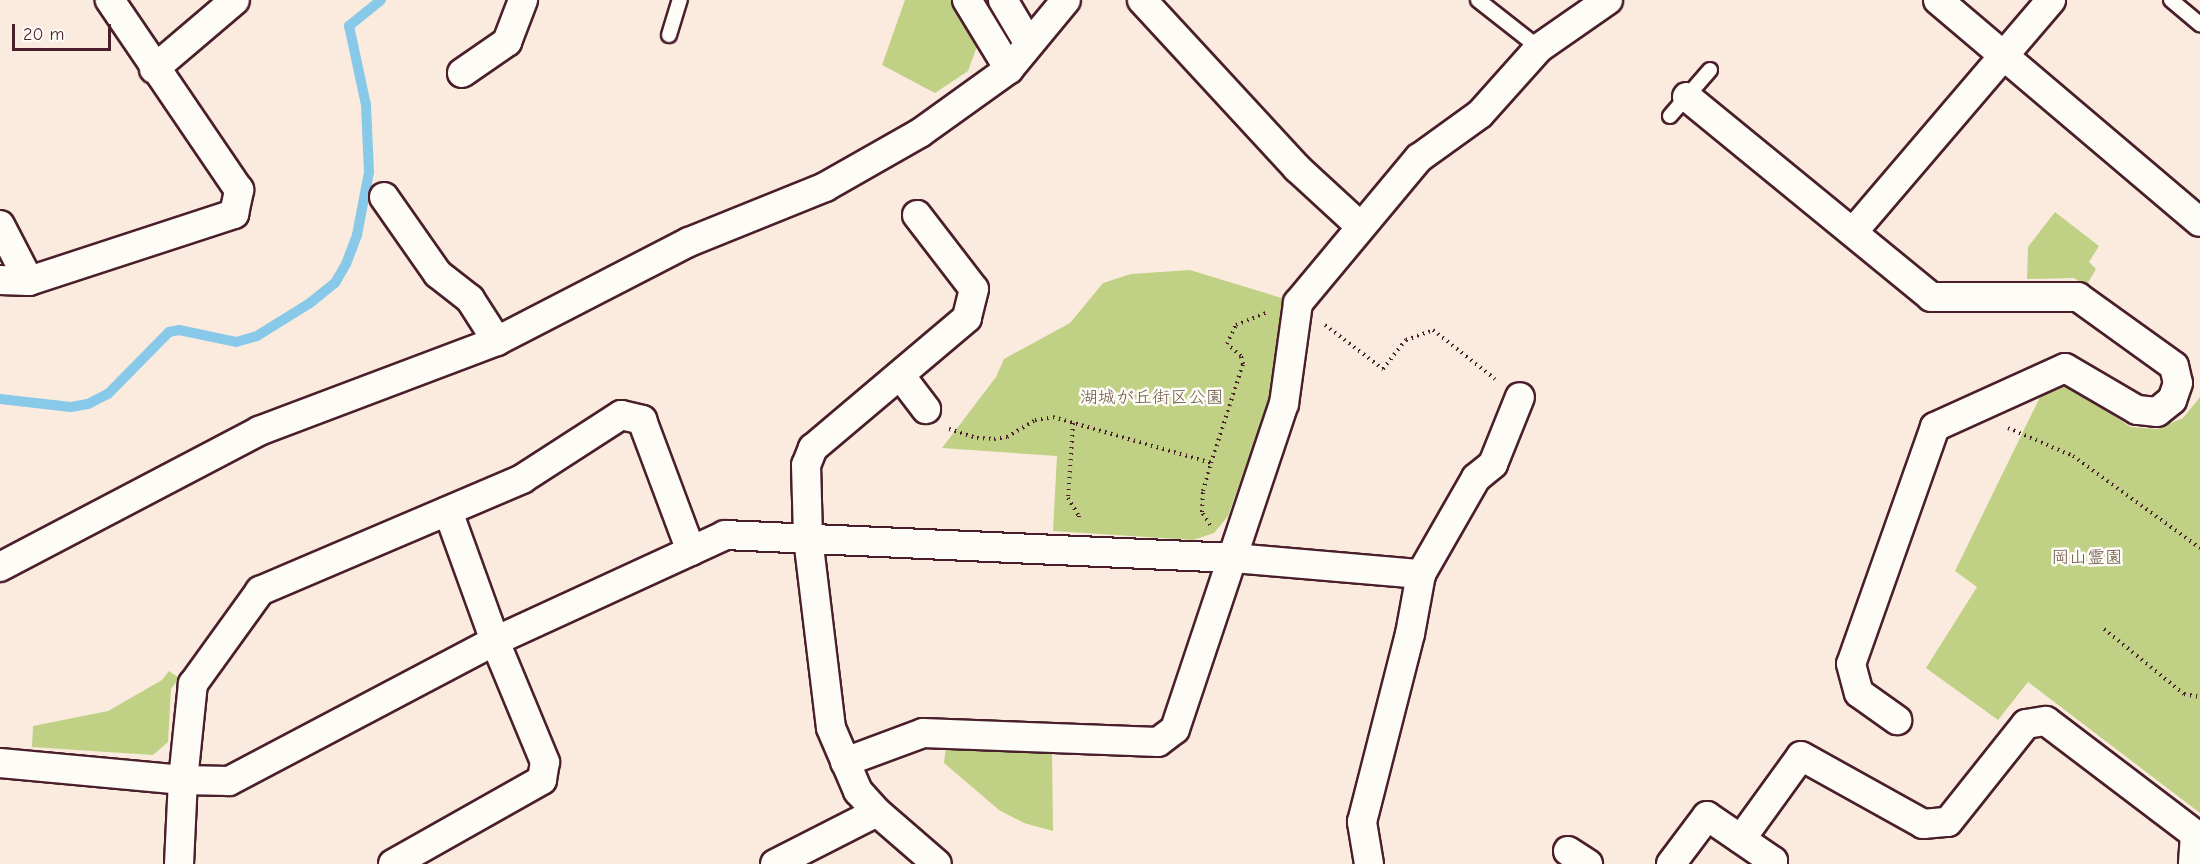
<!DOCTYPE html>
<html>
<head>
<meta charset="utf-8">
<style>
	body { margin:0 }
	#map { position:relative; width:2200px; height:864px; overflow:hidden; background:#faebde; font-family:"Comic Neue","Klee One",sans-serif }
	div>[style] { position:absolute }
	.green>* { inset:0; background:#c0d186 }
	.stream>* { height:10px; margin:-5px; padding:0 5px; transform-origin:5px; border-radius:5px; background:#88c9e9 }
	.path>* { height:4px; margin-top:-2px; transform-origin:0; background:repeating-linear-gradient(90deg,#4a1f2b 0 1.5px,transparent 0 6px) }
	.roads { filter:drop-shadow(2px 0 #4a1f2b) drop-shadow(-2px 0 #4a1f2b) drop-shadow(0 2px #4a1f2b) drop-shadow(0 -2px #4a1f2b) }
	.service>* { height:14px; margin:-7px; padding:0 7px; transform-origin:7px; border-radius:7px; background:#fdfcf7 }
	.minor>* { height:28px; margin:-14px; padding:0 14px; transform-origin:14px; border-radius:14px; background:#fdfcf7 }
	span { translate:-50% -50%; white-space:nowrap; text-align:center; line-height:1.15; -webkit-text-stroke:5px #fdfcf7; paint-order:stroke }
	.park-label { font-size:18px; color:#6d5446 }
	.scale { position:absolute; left:12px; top:24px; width:99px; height:27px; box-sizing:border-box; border:3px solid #4a1f2b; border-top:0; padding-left:8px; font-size:18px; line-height:21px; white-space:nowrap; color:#4a1f2b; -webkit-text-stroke:4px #fdfcf7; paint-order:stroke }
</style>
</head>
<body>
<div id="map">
	<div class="green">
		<i style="clip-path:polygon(905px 0,951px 0,979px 41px,968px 71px,935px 93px,882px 65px)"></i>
		<i style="clip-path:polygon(2055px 212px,2099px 246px,2089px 262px,2096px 269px,2086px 286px,2074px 278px,2027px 279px,2028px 247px)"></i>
		<i style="clip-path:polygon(1190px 270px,1285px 299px,1273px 390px,1228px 516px,1214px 533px,1193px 540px,1053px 531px,1057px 456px,942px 448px,996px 377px,1004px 359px,1070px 323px,1103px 283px,1131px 274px)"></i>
		<i style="clip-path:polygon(2066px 385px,2131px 427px,2157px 429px,2183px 418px,2200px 397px,2200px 813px,2028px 682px,1998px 720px,1926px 668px,1977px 587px,1955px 571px,2041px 395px)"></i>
		<i style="clip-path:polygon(169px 671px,179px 678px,171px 689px,168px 742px,153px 755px,32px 747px,33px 726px,108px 711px,162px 680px)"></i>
		<i style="clip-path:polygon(946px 746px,1052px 750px,1053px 831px,1024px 823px,999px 810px,944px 763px)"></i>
	</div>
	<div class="stream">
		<i style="left:0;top:399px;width:71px;rotate:6.4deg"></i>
		<i style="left:71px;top:407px;width:17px;rotate:-10deg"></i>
		<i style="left:88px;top:404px;width:22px;rotate:-27deg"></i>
		<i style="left:108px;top:394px;width:87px;rotate:-45.5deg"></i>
		<i style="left:169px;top:332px;width:10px;rotate:-11deg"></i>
		<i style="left:179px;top:330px;width:58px;rotate:11.9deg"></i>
		<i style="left:236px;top:342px;width:22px;rotate:-16deg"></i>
		<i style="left:257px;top:336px;width:62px;rotate:-31.9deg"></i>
		<i style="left:310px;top:303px;width:32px;rotate:-39deg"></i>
		<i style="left:335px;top:283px;width:22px;rotate:-60deg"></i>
		<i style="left:346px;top:264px;width:31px;rotate:-69deg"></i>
		<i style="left:357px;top:235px;width:64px;rotate:-79.2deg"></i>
		<i style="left:369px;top:172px;width:67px;rotate:-92.6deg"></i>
		<i style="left:366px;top:105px;width:81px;rotate:-102.1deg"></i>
		<i style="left:349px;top:26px;width:41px;rotate:-39.1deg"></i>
	</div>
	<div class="path">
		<i style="left:1325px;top:325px;width:73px;rotate:37.2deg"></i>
		<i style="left:1383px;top:369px;width:37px;rotate:-52deg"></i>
		<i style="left:1406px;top:340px;width:29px;rotate:-20deg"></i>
		<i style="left:1433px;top:330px;width:79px;rotate:38.3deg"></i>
		<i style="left:1073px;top:423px;width:75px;rotate:93.8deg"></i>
		<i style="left:1068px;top:498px;width:21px;rotate:59deg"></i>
		<i style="left:1079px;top:516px;width:5px;rotate:90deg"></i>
		<i style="left:2008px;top:428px;width:71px;rotate:23.3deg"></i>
		<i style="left:2073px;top:456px;width:157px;rotate:35.9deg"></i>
		<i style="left:949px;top:429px;width:29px;rotate:18deg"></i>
		<i style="left:977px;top:438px;width:17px;rotate:3deg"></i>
		<i style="left:994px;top:439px;width:13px;rotate:-9deg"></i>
		<i style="left:1007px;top:437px;width:33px;rotate:-31deg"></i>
		<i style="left:1035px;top:420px;width:18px;rotate:-9deg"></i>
		<i style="left:1053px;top:417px;width:165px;rotate:16.2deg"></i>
		<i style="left:1211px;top:463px;width:104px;rotate:-72.1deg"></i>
		<i style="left:1243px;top:364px;width:8px;rotate:-104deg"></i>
		<i style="left:1241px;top:356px;width:18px;rotate:-139deg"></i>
		<i style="left:1227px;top:344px;width:21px;rotate:-65deg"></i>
		<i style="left:1236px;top:325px;width:32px;rotate:-22deg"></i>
		<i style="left:1210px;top:525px;width:15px;rotate:-122deg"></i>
		<i style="left:1202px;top:512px;width:21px;rotate:-87deg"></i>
		<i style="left:1203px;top:491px;width:29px;rotate:-74deg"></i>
		<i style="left:2104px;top:629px;width:103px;rotate:39.1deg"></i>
		<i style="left:2184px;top:694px;width:16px;rotate:11deg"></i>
	</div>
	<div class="roads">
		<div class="service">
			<i style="left:1478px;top:0;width:78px;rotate:38.2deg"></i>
			<i style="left:2171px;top:0;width:38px;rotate:40deg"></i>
			<i style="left:669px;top:35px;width:37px;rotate:-73deg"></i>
			<i style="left:1670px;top:116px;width:61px;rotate:-49deg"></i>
		</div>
		<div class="minor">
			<i style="left:967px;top:0;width:81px;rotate:58.7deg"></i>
			<i style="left:1003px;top:0;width:51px;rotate:59.4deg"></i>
			<i style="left:1142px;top:0;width:229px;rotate:47.3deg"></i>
			<i style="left:1297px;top:168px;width:86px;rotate:42.6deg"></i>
			<i style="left:1938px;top:0;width:343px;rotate:40.3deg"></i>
			<i style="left:154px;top:69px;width:106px;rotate:-40.4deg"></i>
			<i style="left:462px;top:73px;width:55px;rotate:-34.6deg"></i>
			<i style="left:507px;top:42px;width:45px;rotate:-69.1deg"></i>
			<i style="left:1687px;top:97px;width:315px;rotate:39.3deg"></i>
			<i style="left:1931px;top:297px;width:147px"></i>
			<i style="left:2078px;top:297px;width:118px;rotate:35.7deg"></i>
			<i style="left:2174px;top:366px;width:17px;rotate:77deg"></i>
			<i style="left:2178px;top:383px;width:18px;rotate:109deg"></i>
			<i style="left:2172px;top:400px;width:19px;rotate:141deg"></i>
			<i style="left:2157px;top:412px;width:20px;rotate:-174deg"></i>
			<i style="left:2137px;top:410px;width:83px;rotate:-149.7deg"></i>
			<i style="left:2065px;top:368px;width:143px;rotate:155.6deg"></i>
			<i style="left:1935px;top:427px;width:251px;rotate:109.5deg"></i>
			<i style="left:1851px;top:664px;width:30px;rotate:75deg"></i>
			<i style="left:1859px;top:693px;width:47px;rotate:35.4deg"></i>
			<i style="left:384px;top:197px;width:94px;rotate:55deg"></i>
			<i style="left:438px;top:274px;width:41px;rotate:38deg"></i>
			<i style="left:470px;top:299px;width:50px;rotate:57.3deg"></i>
			<i style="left:917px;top:215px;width:93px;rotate:52.4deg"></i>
			<i style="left:974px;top:289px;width:30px;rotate:104deg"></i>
			<i style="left:967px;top:318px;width:202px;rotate:139.8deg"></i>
			<i style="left:813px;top:448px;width:18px;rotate:112deg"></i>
			<i style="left:806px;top:465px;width:73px;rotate:88.4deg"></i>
			<i style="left:808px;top:538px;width:191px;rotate:83.1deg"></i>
			<i style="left:831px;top:728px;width:69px;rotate:66.8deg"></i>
			<i style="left:858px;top:791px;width:28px;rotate:48deg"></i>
			<i style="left:877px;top:812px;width:79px;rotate:40.9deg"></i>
			<i style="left:0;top:225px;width:63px;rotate:62.6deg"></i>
			<i style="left:1853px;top:232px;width:305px;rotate:-49.5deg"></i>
			<i style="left:0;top:280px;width:29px;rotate:2deg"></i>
			<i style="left:29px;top:281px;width:216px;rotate:-18.1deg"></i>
			<i style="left:234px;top:214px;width:25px;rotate:-78deg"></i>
			<i style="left:239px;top:190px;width:230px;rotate:-124.2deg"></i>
			<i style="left:900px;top:375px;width:43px;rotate:52.6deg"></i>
			<i style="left:0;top:567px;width:293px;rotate:-27.7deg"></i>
			<i style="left:259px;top:431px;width:254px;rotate:-20.7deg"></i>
			<i style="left:497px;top:341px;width:216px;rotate:-27.3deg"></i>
			<i style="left:689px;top:242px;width:147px;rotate:-22deg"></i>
			<i style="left:825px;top:187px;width:109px;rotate:-29.6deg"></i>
			<i style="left:920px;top:133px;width:110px;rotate:-35.7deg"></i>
			<i style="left:1009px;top:69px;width:89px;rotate:-50.4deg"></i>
			<i style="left:845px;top:762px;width:83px;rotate:-20.4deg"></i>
			<i style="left:923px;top:733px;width:235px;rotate:2.2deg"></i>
			<i style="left:1158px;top:742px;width:21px;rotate:-37deg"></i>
			<i style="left:1175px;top:729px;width:343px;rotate:-71.5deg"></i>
			<i style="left:1284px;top:404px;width:102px;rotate:-82.1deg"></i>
			<i style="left:1298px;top:303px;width:189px;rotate:-50.2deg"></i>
			<i style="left:1419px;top:158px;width:75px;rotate:-35.8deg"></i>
			<i style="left:1480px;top:114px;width:89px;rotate:-48.2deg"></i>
			<i style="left:1539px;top:48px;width:84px;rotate:-34.8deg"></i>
			<i style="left:0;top:763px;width:184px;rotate:5.3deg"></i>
			<i style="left:183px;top:780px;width:46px;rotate:1.2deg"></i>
			<i style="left:229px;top:781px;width:301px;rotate:-27.8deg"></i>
			<i style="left:495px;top:641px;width:253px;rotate:-24.7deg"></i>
			<i style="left:725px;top:535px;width:509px;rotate:2.59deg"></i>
			<i style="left:1233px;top:558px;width:189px;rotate:4.9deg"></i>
			<i style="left:1741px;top:839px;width:102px;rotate:-54.1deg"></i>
			<i style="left:1801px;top:756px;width:140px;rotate:29.1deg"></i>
			<i style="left:1923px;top:824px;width:25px;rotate:-5deg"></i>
			<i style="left:1948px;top:822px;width:125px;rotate:-51.5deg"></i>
			<i style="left:2026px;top:724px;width:20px;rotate:-9deg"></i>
			<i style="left:2046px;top:721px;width:187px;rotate:37.2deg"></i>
			<i style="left:2195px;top:834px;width:30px;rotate:94deg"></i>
			<i style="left:1568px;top:851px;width:24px;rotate:33deg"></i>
			<i style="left:179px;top:864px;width:84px;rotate:-87.3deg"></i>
			<i style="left:183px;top:780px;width:97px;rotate:-84.1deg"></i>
			<i style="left:193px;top:684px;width:115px;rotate:-54.2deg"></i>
			<i style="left:260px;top:591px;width:285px;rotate:-23.1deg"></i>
			<i style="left:522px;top:479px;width:118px;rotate:-32.9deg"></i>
			<i style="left:621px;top:415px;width:22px;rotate:13deg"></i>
			<i style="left:642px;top:420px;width:140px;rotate:69.5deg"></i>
			<i style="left:393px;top:864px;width:171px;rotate:-29.4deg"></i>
			<i style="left:542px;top:780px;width:18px;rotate:-81deg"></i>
			<i style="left:545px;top:762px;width:131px;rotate:-112.5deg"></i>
			<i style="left:495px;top:641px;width:138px;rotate:-109.9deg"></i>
			<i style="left:775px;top:864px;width:114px;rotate:-27deg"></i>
			<i style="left:1369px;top:864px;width:43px;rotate:-99.5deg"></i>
			<i style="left:1362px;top:822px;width:194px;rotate:-75.7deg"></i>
			<i style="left:1410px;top:634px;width:61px;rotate:-79.6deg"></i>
			<i style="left:1421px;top:574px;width:111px;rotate:-60.2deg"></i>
			<i style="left:1476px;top:478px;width:22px;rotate:-39deg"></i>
			<i style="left:1493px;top:464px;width:72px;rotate:-68.1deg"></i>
			<i style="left:1671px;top:864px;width:60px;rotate:-53.1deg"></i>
			<i style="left:1707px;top:816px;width:80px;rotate:34.3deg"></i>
			<i style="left:1773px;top:861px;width:4px;rotate:124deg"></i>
		</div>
	</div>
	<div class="park-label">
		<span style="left:1152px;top:398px">湖城が丘街区公園</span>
		<span style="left:2087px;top:558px">岡山霊園</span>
	</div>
	<div class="scale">20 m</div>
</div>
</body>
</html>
